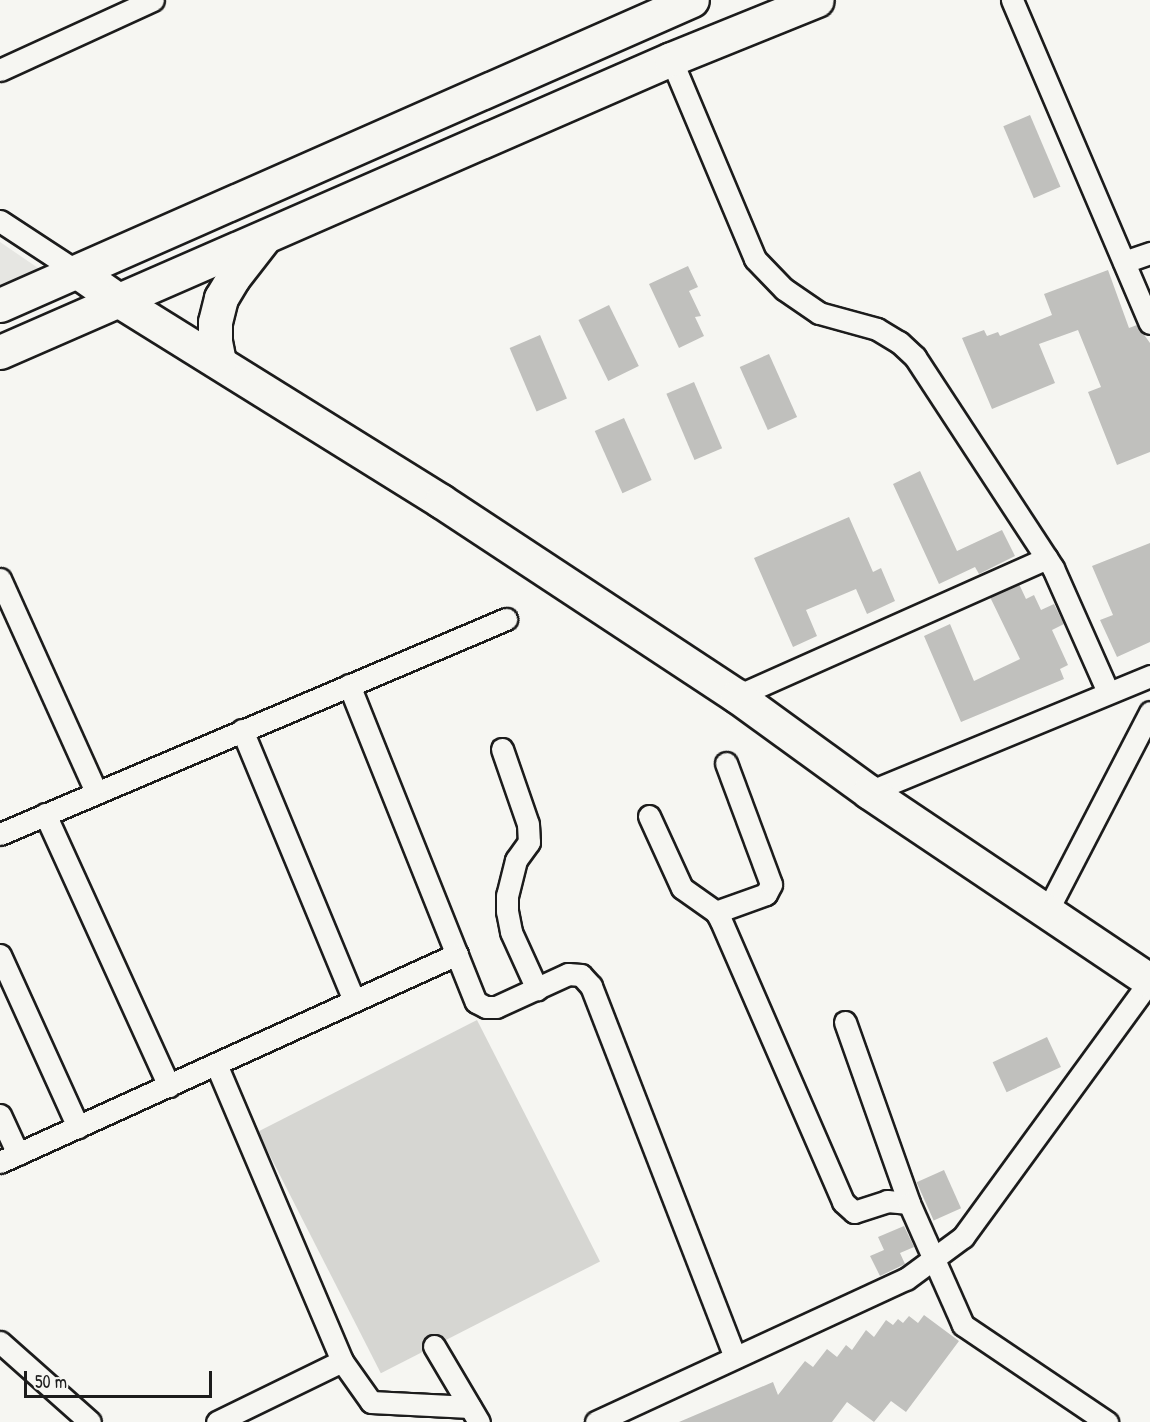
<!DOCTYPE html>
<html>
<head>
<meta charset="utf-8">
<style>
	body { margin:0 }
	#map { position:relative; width:1150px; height:1422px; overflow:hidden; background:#f6f6f2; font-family:"Patrick Hand",sans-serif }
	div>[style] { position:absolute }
	.built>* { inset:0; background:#e6e6e2 }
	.green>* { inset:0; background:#d6d6d2; transform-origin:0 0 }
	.building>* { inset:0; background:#c0c0bd; transform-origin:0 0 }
	.roads { filter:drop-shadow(2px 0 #1c1c1c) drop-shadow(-2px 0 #1c1c1c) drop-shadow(0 2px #1c1c1c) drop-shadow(0 -2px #1c1c1c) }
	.street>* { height:21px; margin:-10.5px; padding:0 10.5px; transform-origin:10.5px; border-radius:10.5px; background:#f6f6f2 }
	.primary>* { height:33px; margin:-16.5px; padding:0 16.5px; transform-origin:16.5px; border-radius:16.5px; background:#f6f6f2 }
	span { translate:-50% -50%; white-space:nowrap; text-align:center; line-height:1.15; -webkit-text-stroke:4.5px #f6f6f2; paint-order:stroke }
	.scale { position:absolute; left:24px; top:1371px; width:188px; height:27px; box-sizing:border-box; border:3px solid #1c1c1c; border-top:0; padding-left:8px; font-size:18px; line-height:21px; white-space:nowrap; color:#1c1c1c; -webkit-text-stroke:4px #f6f6f2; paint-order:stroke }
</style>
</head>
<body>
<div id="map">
	<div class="built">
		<i style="clip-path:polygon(0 242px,41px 270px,0 286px)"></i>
	</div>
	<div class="green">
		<i style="left:477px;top:1020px;width:271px;height:246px;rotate:63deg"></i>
	</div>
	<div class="building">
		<i style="left:1030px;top:115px;width:78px;height:29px;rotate:67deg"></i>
		<i style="clip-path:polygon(688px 266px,698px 287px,689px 291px,701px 316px,695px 317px,704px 336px,679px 348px,649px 284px)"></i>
		<i style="clip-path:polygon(1108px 270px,1129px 328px,1137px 325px,1150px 343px,1150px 452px,1117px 465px,1088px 392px,1101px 387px,1078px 330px,1039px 344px,1055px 383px,992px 409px,962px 338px,984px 330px,987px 336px,998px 332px,1000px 336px,1052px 315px,1044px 294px)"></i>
		<i style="left:609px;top:305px;width:68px;height:34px;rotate:64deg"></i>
		<i style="left:540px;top:335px;width:69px;height:33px;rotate:67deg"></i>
		<i style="left:769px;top:354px;width:69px;height:32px;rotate:66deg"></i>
		<i style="left:694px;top:382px;width:72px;height:30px;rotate:67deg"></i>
		<i style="left:624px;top:418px;width:68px;height:32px;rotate:66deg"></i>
		<i style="clip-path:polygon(920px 471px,957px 551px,1002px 530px,1015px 556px,979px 574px,975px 567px,939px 584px,893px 484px)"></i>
		<i style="clip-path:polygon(849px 517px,873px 572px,881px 568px,895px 601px,867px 614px,856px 589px,806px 610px,817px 636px,793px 647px,754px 558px)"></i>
		<i style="clip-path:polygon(1150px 543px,1150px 642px,1117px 657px,1100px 620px,1113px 615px,1092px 566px)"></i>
		<i style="clip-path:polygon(1019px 584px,1026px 599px,1034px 595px,1041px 610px,1054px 604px,1064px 624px,1052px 630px,1068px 665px,1060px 669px,1064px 679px,961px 722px,924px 636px,950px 624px,974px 681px,1020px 659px,990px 597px)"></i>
		<i style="left:1047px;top:1037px;width:33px;height:60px;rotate:65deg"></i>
		<i style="left:944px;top:1170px;width:42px;height:30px;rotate:66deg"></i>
		<i style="clip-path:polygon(904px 1226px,914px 1247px,900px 1253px,905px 1264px,880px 1276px,870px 1256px,884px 1250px,878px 1237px)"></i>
		<i style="clip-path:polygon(924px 1315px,959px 1341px,906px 1412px,891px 1401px,874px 1422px,847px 1402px,832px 1422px,679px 1422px,773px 1382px,778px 1395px,805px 1361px,813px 1367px,827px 1349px,837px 1357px,846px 1345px,852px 1350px,866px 1330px,874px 1337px,886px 1320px,893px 1325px,898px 1319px,903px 1323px,909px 1316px,918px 1323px)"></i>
	</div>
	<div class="roads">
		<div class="street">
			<i style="left:1012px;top:0;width:351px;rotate:66.9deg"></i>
			<i style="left:671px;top:59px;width:217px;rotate:67.2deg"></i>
			<i style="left:755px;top:259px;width:42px;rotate:46deg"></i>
			<i style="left:784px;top:289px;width:42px;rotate:34.4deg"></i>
			<i style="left:819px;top:313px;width:60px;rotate:15.4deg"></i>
			<i style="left:877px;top:329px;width:26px;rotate:31deg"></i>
			<i style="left:899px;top:342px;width:22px;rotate:43deg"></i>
			<i style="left:915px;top:357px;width:252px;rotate:56.8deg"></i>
			<i style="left:1053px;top:568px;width:136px;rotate:66.1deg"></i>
			<i style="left:0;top:70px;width:168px;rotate:-24.6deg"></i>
			<i style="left:0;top:221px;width:93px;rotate:33.2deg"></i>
			<i style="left:1124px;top:262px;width:28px;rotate:-19deg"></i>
			<i style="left:0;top:579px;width:234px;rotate:65.7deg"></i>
			<i style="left:349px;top:685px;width:341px;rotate:68.2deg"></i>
			<i style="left:476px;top:1002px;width:11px;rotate:27deg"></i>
			<i style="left:486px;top:1007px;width:10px"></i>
			<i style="left:496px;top:1007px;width:79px;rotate:-24.6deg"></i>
			<i style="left:568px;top:974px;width:13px;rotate:4deg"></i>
			<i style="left:581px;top:975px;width:15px;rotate:48deg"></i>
			<i style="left:591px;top:986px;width:398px;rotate:68.8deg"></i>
			<i style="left:737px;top:696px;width:339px;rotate:-24deg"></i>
			<i style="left:242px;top:730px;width:293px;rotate:67.5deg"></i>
			<i style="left:502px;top:749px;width:79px;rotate:70.9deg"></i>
			<i style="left:528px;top:824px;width:18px;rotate:87deg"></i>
			<i style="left:529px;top:842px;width:22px;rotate:126deg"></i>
			<i style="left:516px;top:860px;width:36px;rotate:104deg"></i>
			<i style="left:507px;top:895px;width:16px;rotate:90deg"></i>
			<i style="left:507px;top:911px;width:21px;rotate:79deg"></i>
			<i style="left:511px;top:932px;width:63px;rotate:65.5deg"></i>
			<i style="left:869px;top:792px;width:304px;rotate:-22.4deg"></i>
			<i style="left:45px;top:814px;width:299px;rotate:65.5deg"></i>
			<i style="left:649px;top:816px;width:79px;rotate:65.4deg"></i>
			<i style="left:682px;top:888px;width:42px;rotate:35.2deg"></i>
			<i style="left:716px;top:912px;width:10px;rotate:61deg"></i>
			<i style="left:721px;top:921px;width:306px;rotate:66.5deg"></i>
			<i style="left:843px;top:1202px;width:15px;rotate:42deg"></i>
			<i style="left:854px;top:1212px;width:35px;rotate:-18deg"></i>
			<i style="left:887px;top:1201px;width:22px;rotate:5deg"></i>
			<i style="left:0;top:834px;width:550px;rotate:-23.02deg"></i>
			<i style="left:1047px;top:911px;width:224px;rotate:-62.6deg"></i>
			<i style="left:716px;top:912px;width:53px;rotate:-19.8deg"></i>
			<i style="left:766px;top:894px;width:11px;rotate:-63deg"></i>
			<i style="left:771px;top:884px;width:129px;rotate:-110.4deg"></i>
			<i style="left:0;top:955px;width:189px;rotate:65.6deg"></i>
			<i style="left:845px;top:1022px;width:192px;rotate:70.5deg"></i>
			<i style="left:909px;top:1203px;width:133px;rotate:66.1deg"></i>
			<i style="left:963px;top:1325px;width:174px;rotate:34deg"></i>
			<i style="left:216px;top:1064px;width:323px;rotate:67deg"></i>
			<i style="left:342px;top:1361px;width:139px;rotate:154deg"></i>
			<i style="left:0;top:1115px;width:43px;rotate:65.2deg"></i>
			<i style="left:0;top:1162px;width:502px;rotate:-24.47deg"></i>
			<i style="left:0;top:1342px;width:120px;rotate:41.6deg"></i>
			<i style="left:434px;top:1346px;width:88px;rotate:59.4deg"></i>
			<i style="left:342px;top:1361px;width:50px;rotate:54.7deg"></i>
			<i style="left:371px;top:1402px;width:99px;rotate:2.9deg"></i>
			<i style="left:596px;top:1422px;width:341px;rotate:-24.8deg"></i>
			<i style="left:906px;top:1279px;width:71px;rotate:-36.4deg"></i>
			<i style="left:963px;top:1237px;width:317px;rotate:-53.9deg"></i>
		</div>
		<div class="primary">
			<i style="left:78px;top:272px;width:49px;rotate:35deg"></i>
			<i style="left:118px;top:300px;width:380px;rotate:31.9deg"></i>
			<i style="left:441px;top:501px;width:354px;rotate:33.4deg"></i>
			<i style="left:737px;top:696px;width:163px;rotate:36deg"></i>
			<i style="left:869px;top:792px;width:339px;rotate:33.9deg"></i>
			<i style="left:0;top:305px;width:756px;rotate:-23.79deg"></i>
			<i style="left:0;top:352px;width:732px;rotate:-23.59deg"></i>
			<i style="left:671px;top:59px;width:157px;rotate:-22deg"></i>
			<i style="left:219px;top:362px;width:21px;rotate:-101deg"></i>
			<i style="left:215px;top:341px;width:19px;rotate:-90deg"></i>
			<i style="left:215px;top:322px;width:25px;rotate:-76deg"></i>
			<i style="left:221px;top:298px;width:23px;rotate:-59deg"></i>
			<i style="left:233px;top:278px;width:51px;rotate:-52.2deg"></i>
		</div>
	</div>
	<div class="scale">50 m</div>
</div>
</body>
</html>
